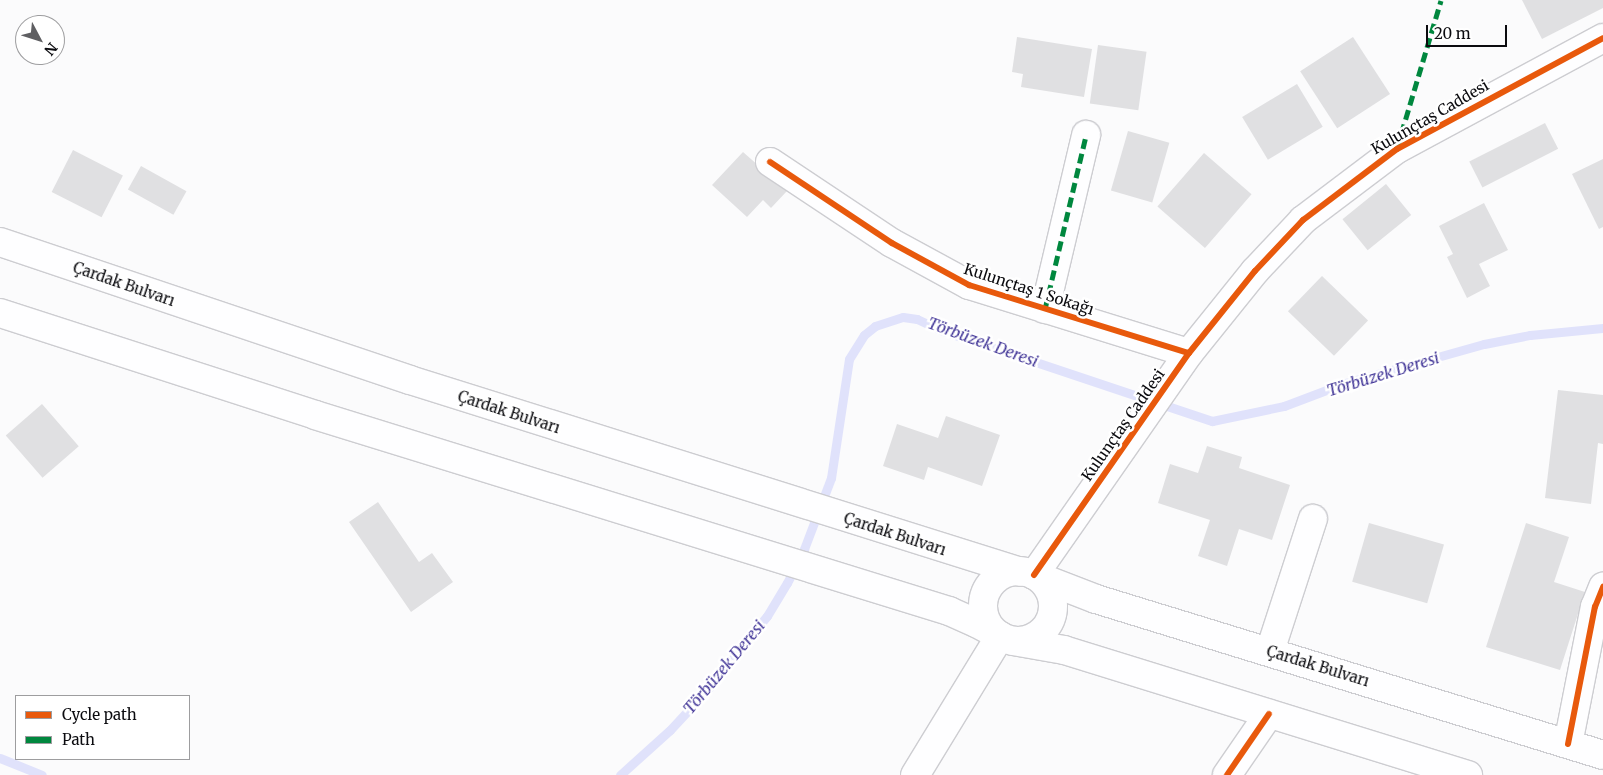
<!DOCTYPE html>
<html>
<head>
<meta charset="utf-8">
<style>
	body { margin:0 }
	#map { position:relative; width:1603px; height:775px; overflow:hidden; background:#fbfbfc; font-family:Merriweather,serif }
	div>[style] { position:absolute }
	.stream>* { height:9px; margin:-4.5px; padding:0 4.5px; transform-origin:4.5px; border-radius:4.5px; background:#e0e2fb }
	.building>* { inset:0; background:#e0e0e2; transform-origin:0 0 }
	.roads { filter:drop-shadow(1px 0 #cdcdd1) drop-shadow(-1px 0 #cdcdd1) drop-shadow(0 1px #cdcdd1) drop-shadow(0 -1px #cdcdd1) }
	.minor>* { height:28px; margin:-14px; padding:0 14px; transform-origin:14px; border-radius:14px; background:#fefeff }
	.major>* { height:28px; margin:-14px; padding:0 14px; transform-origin:14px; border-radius:14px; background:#fefeff }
	.major>.ring { margin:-14px; padding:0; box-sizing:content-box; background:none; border:28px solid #fefeff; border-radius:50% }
	.quiet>* { height:5px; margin-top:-2.5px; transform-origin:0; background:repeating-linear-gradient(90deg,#00873e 0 10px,transparent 0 15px) }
	.cycleway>* { height:6px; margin:-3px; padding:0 3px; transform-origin:3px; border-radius:3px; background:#e8590c }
	span { translate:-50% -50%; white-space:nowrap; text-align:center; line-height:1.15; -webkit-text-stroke:5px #fff; paint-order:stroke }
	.street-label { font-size:15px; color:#0b0b0f }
	.water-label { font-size:16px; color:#413597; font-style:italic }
	.legend { position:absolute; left:15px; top:695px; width:175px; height:65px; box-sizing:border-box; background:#fff; border:1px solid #9d9d9f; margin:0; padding:6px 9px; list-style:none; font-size:15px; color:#0b0b0f }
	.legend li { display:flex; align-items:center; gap:10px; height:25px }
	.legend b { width:25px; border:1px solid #9d9d9f }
	.north { position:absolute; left:15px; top:15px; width:50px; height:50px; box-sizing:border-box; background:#fff; border:1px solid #9d9d9f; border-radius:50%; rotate:130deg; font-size:14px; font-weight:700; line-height:20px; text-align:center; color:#0b0b0f }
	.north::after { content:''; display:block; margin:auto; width:18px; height:22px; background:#5f5f62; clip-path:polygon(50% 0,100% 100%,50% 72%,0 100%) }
	.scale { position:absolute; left:1426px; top:25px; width:81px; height:22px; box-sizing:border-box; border:2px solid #0b0b0f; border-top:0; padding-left:6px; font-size:15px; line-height:18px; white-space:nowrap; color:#0b0b0f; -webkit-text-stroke:4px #fff; paint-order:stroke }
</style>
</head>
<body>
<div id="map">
	<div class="stream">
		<i style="left:0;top:758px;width:45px;rotate:22deg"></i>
		<i style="left:620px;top:775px;width:67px;rotate:-42deg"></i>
		<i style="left:670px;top:730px;width:56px;rotate:-47.2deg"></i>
		<i style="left:708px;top:689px;width:94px;rotate:-51.1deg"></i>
		<i style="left:767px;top:616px;width:39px;rotate:-59deg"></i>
		<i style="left:787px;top:583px;width:38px;rotate:-63deg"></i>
		<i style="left:804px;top:549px;width:76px;rotate:-69.2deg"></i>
		<i style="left:831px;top:478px;width:120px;rotate:-81.4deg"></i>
		<i style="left:849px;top:359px;width:28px;rotate:-58deg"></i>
		<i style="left:864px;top:335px;width:14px;rotate:-39deg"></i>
		<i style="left:875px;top:326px;width:29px;rotate:-18deg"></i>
		<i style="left:903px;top:317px;width:14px;rotate:8deg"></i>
		<i style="left:917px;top:319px;width:29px;rotate:25deg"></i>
		<i style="left:943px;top:331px;width:284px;rotate:18.5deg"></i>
		<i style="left:1212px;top:421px;width:74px;rotate:-11.8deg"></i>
		<i style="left:1284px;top:406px;width:65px;rotate:-20.7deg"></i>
		<i style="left:1345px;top:383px;width:144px;rotate:-15.7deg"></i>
		<i style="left:1484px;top:344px;width:47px;rotate:-11.1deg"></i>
		<i style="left:1530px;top:335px;width:73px;rotate:-5.5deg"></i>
	</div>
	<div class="building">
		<i style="clip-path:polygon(1522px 0,1603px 0,1603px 8px,1542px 39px)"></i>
		<i style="clip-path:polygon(1017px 37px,1092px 49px,1084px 97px,1021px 87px,1023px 74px,1012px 72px)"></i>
		<i style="left:1353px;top:37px;width:68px;height:63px;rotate:57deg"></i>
		<i style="left:1098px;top:45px;width:49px;height:59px;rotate:8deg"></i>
		<i style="left:1297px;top:84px;width:50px;height:64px;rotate:59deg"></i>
		<i style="left:1545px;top:123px;width:29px;height:85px;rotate:63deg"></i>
		<i style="left:1128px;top:131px;width:43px;height:62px;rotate:16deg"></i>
		<i style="left:73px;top:150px;width:56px;height:47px;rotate:27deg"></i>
		<i style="clip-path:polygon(743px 152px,787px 191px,771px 208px,763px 200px,747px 217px,712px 185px)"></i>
		<i style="left:1204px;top:153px;width:63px;height:71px;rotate:41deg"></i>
		<i style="clip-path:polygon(1603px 159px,1603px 227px,1599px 229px,1572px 174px)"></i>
		<i style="left:141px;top:166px;width:52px;height:27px;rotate:29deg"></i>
		<i style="left:1386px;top:184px;width:40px;height:56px;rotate:51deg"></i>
		<i style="clip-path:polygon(1484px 203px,1508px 250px,1479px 264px,1490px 286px,1467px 298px,1447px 257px,1453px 254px,1439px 226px)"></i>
		<i style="left:1322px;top:276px;width:64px;height:49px;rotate:44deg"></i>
		<i style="clip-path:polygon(1558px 390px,1603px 395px,1603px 444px,1598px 443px,1591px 504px,1545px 498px)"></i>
		<i style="left:42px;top:404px;width:56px;height:48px;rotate:49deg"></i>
		<i style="clip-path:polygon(946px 416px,1000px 435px,982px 486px,928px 467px,924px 480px,883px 466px,897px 424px,938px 438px)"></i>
		<i style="clip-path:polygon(1207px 446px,1242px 457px,1239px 468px,1290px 485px,1272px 540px,1239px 529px,1227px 566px,1198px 556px,1210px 520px,1158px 503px,1170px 464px,1198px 473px)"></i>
		<i style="clip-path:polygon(378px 502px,419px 562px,432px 553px,453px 582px,411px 612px,349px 522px)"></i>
		<i style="left:1369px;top:523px;width:78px;height:61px;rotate:16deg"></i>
		<i style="clip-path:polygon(1526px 523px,1569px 537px,1554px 582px,1585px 592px,1560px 670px,1486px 647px)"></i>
	</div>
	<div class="roads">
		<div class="minor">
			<i style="left:770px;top:162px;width:146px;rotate:33.6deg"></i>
			<i style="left:892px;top:243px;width:88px;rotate:28.6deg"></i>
			<i style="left:969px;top:285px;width:230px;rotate:17.2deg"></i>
			<i style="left:1045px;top:309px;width:179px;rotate:-76.7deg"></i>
			<i style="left:1034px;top:575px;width:271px;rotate:-55.1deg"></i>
			<i style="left:1189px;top:353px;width:105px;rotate:-51.2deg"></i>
			<i style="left:1255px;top:271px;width:70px;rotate:-46.7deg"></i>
			<i style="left:1303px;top:220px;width:118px;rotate:-37.1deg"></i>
			<i style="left:1397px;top:149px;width:234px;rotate:-28.3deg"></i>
			<i style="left:1270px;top:651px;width:139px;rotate:-72deg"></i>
			<i style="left:1568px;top:744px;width:140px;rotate:-78.9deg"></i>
			<i style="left:1595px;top:607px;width:22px;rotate:-68deg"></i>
			<i style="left:1227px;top:775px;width:74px;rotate:-55.5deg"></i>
		</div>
		<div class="major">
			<i style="left:0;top:242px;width:433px;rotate:18.6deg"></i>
			<i style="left:410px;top:380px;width:640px;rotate:17.44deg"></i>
			<i style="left:0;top:313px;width:331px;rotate:17.9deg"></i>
			<i style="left:315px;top:415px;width:664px;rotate:17.18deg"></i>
			<i style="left:949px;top:611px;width:30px;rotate:24deg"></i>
			<i style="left:976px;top:623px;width:27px;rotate:28deg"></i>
			<i style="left:1000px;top:636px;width:163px;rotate:121.4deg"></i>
			<i class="ring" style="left:983px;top:571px;width:42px;height:42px"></i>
			<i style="left:1034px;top:575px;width:66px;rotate:21.2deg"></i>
			<i style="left:1096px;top:599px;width:530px;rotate:17.1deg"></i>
			<i style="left:1013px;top:641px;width:52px;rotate:10deg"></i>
			<i style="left:1064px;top:650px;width:423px;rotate:17.2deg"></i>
		</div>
	</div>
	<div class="quiet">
		<i style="left:1397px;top:148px;width:154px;rotate:-73.4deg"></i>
		<i style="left:1045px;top:309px;width:179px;rotate:-76.7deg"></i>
	</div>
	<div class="cycleway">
		<i style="left:770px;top:162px;width:146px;rotate:33.6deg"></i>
		<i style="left:892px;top:243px;width:88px;rotate:28.6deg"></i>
		<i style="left:969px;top:285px;width:230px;rotate:17.2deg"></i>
		<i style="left:1034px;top:575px;width:271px;rotate:-55.1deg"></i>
		<i style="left:1189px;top:353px;width:105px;rotate:-51.2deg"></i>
		<i style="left:1255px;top:271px;width:70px;rotate:-46.7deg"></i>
		<i style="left:1303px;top:220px;width:118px;rotate:-37.1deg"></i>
		<i style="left:1397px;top:149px;width:234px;rotate:-28.3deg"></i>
		<i style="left:1568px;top:744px;width:140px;rotate:-78.9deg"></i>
		<i style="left:1595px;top:607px;width:22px;rotate:-68deg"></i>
		<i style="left:1227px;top:775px;width:74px;rotate:-55.5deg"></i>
	</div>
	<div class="street-label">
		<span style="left:1430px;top:117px;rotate:-30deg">Kulunçtaş Caddesi</span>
		<span style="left:124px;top:284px;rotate:19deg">Çardak Bulvarı</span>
		<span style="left:1029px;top:289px;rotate:18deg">Kulunçtaş 1 Sokağı</span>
		<span style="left:509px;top:412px;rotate:18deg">Çardak Bulvarı</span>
		<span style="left:1123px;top:425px;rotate:-55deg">Kulunçtaş Caddesi</span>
		<span style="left:895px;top:534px;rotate:18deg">Çardak Bulvarı</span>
		<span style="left:1318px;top:666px;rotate:17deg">Çardak Bulvarı</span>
	</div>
	<div class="water-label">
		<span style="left:983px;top:342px;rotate:20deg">Törbüzek Deresi</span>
		<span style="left:1383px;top:374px;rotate:-17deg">Törbüzek Deresi</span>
		<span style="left:724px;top:667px;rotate:-50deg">Törbüzek Deresi</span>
	</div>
	<ul class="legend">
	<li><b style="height:6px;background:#e8590c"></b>Cycle path</li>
	<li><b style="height:6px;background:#00873e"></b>Path</li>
	</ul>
	<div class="north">N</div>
	<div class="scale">20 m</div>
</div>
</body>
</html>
